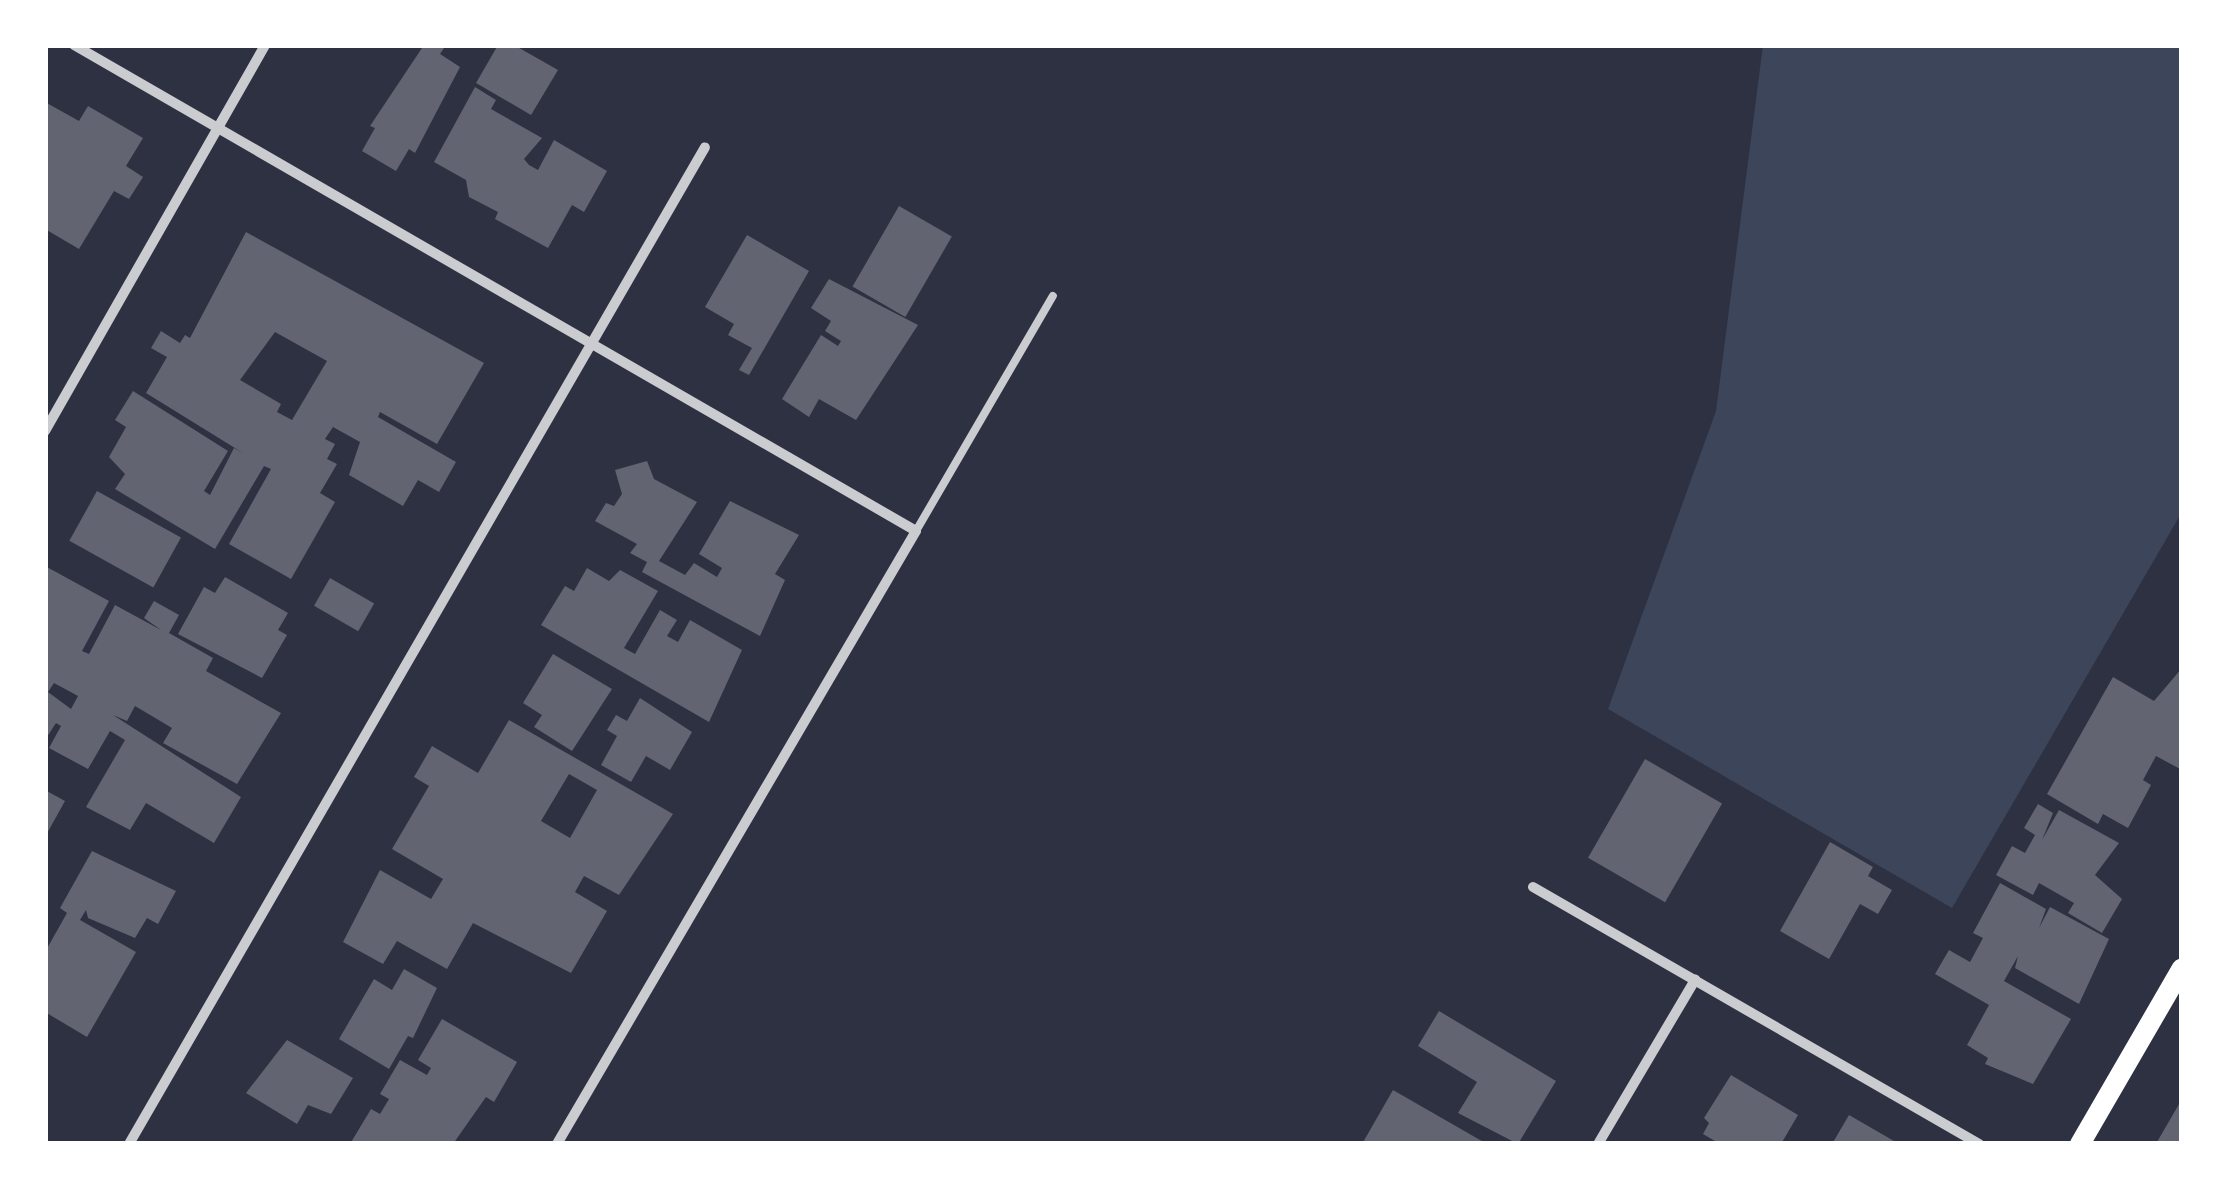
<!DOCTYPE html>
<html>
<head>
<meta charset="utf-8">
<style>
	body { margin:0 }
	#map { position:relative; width:2227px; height:1189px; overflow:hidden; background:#2d3142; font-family:Rubik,sans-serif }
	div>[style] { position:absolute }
	.green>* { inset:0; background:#3c4559 }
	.building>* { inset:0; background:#626471; transform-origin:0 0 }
	.service>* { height:8px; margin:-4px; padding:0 4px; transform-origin:4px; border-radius:4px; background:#caccd0 }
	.minor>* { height:10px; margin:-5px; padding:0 5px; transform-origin:5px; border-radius:5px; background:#caccd0 }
	.secondary>* { height:20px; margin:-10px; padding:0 10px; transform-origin:10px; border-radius:10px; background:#fff }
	span { translate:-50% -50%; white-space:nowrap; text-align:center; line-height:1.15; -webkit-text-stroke:9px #fff; paint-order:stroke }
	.frame { position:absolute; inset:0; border:48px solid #fff; pointer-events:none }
</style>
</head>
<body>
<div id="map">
	<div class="green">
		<i style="clip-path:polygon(1763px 45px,2182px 45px,2182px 512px,1952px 908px,1608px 709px,1716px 411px)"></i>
	</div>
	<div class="building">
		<i style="clip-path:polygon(424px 45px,446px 45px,440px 54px,460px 67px,415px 153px,409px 149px,396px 171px,362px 151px,375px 128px,370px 126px)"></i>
		<i style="clip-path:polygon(498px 45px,514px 45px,558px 70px,531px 115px,476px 83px)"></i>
		<i style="clip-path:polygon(475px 87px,496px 100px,491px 109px,542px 138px,524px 159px,529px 165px,538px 170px,554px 140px,607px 171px,584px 212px,572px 205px,548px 248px,495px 219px,498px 212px,469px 197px,466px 180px,434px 162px)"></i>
		<i style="clip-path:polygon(45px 102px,79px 121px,88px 106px,143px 138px,126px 166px,143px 177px,129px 199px,114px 191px,79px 249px,45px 229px)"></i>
		<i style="left:899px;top:206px;width:61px;height:93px;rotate:30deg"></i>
		<i style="clip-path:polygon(evenodd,246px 232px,484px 363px,437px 444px,380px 412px,378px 417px,456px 462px,439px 492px,418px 480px,403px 506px,349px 475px,360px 442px,333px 427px,325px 439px,335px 444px,327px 459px,337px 464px,320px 493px,335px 502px,291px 579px,229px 544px,271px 469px,264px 466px,215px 549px,115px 489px,125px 474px,109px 457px,126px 427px,115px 420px,133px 391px,228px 451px,204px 491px,210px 495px,234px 448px,243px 453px,146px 393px,167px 357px,151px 348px,161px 331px,180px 343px,185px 335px,190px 338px,246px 232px,275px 332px,327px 361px,292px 420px,277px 412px,281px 404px,240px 380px,275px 332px)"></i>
		<i style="clip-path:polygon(747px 235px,809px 271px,749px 375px,739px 370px,752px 348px,728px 335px,734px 324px,705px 307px)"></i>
		<i style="clip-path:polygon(829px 279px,918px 325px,856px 420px,819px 399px,809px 417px,782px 399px,821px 335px,838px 346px,841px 341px,825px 331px,831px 321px,811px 308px)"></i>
		<i style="clip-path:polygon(647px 461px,654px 479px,697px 502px,659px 561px,685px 575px,694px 563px,717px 577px,722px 568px,699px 554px,730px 501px,799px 535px,775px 574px,785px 580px,760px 636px,642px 572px,647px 562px,630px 553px,637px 544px,595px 521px,606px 503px,614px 506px,622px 494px,615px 470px)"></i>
		<i style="left:97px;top:491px;width:96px;height:57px;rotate:29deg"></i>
		<i style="clip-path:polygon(evenodd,45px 566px,109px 601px,82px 651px,89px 654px,115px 605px,161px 630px,144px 618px,154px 601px,179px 615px,169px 633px,213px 658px,206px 671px,281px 713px,237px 784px,163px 743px,172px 728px,135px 706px,127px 721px,113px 715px,241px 797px,214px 843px,146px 803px,130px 830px,86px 807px,125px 740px,110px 731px,88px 769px,49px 748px,61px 726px,56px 723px,45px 740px,45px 566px,54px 683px,78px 696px,71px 709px,48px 692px,54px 683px)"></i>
		<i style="clip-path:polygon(587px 568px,609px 581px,620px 570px,658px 591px,624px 648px,635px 654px,660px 610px,677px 620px,667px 636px,678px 642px,690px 620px,742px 650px,709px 722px,541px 625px,565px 586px,574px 591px)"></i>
		<i style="clip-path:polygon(225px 577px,288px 613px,278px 630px,287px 635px,262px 678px,178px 634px,204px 587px,215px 593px)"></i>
		<i style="left:330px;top:578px;width:51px;height:32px;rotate:30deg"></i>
		<i style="clip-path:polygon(553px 654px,612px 689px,572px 751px,534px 727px,542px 715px,523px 703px)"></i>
		<i style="clip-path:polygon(2182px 668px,2182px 770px,2156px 756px,2143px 780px,2151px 785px,2128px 828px,2103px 814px,2098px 824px,2047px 794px,2113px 677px,2154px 701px)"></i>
		<i style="clip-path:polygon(640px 698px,692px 732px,670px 770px,646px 756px,631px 782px,601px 765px,617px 736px,607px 730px,616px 715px,627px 721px)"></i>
		<i style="clip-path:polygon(evenodd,509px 720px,673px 814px,619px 895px,584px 876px,575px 892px,607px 911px,571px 973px,473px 923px,447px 969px,397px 941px,383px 964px,343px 942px,380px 870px,431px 899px,443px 879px,392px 849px,429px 786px,414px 777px,432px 746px,478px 773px,509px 720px,569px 774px,597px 790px,570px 838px,541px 821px,569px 774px)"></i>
		<i style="left:1645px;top:759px;width:89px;height:114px;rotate:30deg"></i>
		<i style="clip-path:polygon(45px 790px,65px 801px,45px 837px)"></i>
		<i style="clip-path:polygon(2038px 804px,2053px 813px,2042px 840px,2059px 810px,2119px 843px,2095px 875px,2122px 899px,2102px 933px,2068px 913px,2074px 903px,2039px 883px,2033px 895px,1996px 875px,2012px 846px,2025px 853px,2035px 835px,2024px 828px)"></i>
		<i style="clip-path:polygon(1830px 842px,1873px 867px,1868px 876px,1892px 890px,1878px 914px,1860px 904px,1829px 959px,1780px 931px)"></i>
		<i style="clip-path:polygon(92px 851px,176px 891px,158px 924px,147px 918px,135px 938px,88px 918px,86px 910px,80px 920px,136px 952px,87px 1037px,45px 1012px,45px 952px,67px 913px,60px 908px)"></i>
		<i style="clip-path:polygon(2000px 883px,2046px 909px,2039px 928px,2050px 907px,2109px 939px,2079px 1004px,2015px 968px,2018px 956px,2004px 981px,2071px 1019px,2033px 1084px,1985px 1064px,1988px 1058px,1967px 1045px,1989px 1005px,1935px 974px,1949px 950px,1970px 962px,1983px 938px,1973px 933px)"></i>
		<i style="clip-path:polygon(404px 969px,437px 988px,413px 1038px,408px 1036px,389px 1069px,339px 1039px,374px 979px,392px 990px)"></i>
		<i style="clip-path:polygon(1439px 1011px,1556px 1081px,1518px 1144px,1458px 1113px,1477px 1082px,1418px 1046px)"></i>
		<i style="clip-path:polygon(442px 1019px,517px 1062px,494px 1102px,486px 1097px,453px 1144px,350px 1144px,371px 1109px,380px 1114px,389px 1099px,380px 1094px,400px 1060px,427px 1075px,431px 1068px,418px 1060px)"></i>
		<i style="clip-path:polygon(287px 1040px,353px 1078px,331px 1114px,308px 1105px,297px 1124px,246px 1093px)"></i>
		<i style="clip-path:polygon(1731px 1075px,1798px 1115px,1781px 1144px,1720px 1144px,1703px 1134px,1709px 1123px,1704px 1118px)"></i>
		<i style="clip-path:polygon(1393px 1090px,1487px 1144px,1362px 1144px)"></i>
		<i style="clip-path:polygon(2182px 1099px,2182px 1144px,2148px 1144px,2157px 1142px)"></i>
		<i style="clip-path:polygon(1849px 1115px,1894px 1141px,1892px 1144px,1832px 1144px)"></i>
	</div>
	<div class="service">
		<i style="left:916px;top:531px;width:272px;rotate:-59.8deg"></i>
	</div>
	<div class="minor">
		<i style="left:74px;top:45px;width:972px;rotate:29.99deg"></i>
		<i style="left:916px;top:531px;width:710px;rotate:120.36deg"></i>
		<i style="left:45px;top:431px;width:444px;rotate:-60.3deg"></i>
		<i style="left:1533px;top:887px;width:515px;rotate:29.95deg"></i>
		<i style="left:129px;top:1144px;width:1151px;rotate:-59.98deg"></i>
		<i style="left:1598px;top:1144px;width:191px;rotate:-59.4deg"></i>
	</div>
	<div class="secondary">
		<i style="left:2080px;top:1144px;width:203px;rotate:-59.9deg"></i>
	</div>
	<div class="frame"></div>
</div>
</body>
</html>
